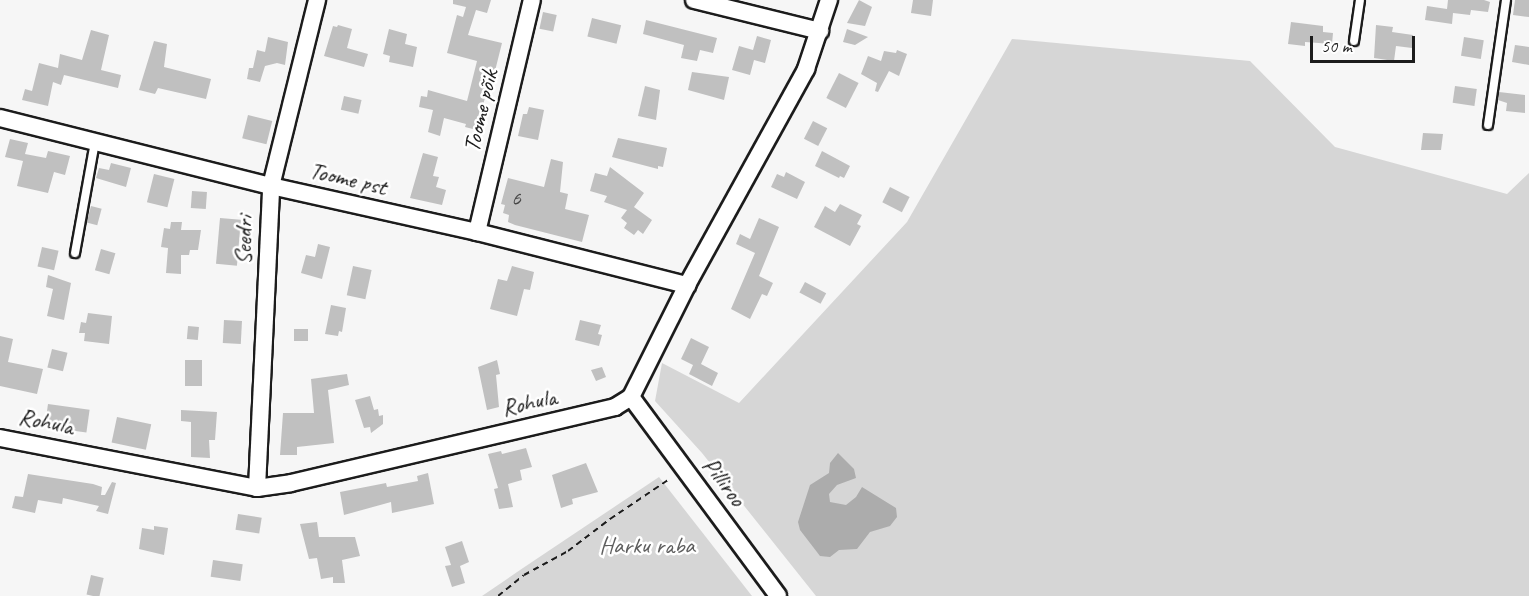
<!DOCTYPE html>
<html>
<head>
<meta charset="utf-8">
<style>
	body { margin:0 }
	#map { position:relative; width:1529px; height:596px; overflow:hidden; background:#f6f6f6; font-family:Caveat,sans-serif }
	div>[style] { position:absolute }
	.green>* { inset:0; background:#d6d6d6 }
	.water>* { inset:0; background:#acacac }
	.building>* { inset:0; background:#c0c0c0; transform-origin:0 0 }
	.path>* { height:2px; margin-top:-1px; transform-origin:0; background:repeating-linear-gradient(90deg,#1c1c1c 0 6px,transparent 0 10.5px) }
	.roads { filter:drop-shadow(2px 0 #1c1c1c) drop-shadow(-2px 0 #1c1c1c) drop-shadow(0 2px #1c1c1c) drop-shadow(0 -2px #1c1c1c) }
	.lane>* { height:8px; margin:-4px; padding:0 4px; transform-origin:4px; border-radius:4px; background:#fff }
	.street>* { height:16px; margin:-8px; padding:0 8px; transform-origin:8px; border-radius:8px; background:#fff }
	span { translate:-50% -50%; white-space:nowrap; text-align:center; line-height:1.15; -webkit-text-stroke:5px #fff; paint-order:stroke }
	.number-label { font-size:21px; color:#454545 }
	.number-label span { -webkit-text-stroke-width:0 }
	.street-label { font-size:24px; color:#1c1c1c }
	.park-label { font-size:24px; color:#5d5d5d }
	.scale { position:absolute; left:1310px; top:36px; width:105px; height:27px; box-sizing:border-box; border:3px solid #1c1c1c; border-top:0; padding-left:8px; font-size:18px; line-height:21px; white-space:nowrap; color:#1c1c1c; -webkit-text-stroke:4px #fff; paint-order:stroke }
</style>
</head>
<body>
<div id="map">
	<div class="green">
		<i style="clip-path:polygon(1012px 39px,1250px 61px,1335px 147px,1507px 194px,1529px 173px,1529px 596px,816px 596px,702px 453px,655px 401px,662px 363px,739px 403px,907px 222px)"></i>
		<i style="clip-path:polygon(659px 477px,752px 596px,482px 596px,523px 568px)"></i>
	</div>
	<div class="water">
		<i style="clip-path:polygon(838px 453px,854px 469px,856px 478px,837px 485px,829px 494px,830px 502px,846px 505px,856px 497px,862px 487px,896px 508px,897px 517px,890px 526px,870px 532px,857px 549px,839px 550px,830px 557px,820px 556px,800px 530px,798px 522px,810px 485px,829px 473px,830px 463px)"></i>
	</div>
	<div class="building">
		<i style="clip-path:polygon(453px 0,491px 0,487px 13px,476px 10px,468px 35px,502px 43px,491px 87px,488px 86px,481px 113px,487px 115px,484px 125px,478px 124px,477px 130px,465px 127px,466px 124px,444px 118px,440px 136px,428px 132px,433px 110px,419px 107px,421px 96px,427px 97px,428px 90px,467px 101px,477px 61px,447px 53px,457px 15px,463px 17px,466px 7px,453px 4px)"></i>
		<i style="clip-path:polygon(859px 0,872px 7px,865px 26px,847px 23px)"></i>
		<i style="clip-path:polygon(913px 0,933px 0,931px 16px,911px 13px)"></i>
		<i style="clip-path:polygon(1448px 0,1484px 0,1490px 2px,1488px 12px,1471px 10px,1470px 15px,1453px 13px,1452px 24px,1425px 20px,1427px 6px,1447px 9px)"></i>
		<i style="clip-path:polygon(1515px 0,1529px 0,1529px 17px,1513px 15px)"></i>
		<i style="left:543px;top:12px;width:14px;height:17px;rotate:12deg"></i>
		<i style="left:592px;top:18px;width:30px;height:19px;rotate:14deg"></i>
		<i style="clip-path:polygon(646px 20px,717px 38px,713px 53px,700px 50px,697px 61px,681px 58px,684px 45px,643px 34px)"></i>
		<i style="clip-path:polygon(1291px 22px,1323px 26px,1323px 32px,1333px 33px,1332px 44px,1305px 42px,1305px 46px,1288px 44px)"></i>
		<i style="clip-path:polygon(338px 25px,352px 29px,347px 48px,368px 54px,364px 67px,324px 56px,333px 26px,337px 27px)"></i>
		<i style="clip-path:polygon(1376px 25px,1393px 27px,1392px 32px,1413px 35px,1412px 48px,1396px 46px,1394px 61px,1374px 58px)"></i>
		<i style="clip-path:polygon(389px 29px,407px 34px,405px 44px,417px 47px,413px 67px,389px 62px,390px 56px,383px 54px)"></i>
		<i style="clip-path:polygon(847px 29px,868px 37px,855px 45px,843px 42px)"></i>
		<i style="clip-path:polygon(91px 30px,109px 35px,101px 70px,121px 75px,118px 88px,64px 75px,61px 85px,53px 82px,48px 106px,22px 100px,25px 89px,32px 91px,39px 63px,58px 68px,60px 54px,82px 60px)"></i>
		<i style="clip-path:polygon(757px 36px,771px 40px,765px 63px,754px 60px,750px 75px,732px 70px,739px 46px,753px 50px)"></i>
		<i style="clip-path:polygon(268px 37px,288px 42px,285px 65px,277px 63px,265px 66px,260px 82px,247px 79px,249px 68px,253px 68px,257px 50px,265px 52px)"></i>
		<i style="left:1464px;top:37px;width:20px;height:19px;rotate:9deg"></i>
		<i style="clip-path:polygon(154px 41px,167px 44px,164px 67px,211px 79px,206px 99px,158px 88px,155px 94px,139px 90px)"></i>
		<i style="clip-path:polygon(1515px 45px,1529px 47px,1529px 65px,1512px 62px)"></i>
		<i style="clip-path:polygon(897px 50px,907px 54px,899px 76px,889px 71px,878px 92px,875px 91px,877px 83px,861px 74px,868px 56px,881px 61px,884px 51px,896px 53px)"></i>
		<i style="clip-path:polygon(692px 72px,729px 77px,724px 100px,688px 90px)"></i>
		<i style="left:839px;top:73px;width:22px;height:28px;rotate:27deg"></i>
		<i style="clip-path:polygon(645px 86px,660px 90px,656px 120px,638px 116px)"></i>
		<i style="left:1455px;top:86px;width:22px;height:17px;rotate:8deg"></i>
		<i style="clip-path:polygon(1499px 92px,1525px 95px,1525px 113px,1506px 111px,1507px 103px,1498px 100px)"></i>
		<i style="left:344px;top:96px;width:18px;height:14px;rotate:13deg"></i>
		<i style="clip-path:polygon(529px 107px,544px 110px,538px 140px,518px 136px,523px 114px,527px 114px)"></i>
		<i style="left:248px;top:115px;width:25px;height:24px;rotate:14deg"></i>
		<i style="left:813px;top:121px;width:16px;height:20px;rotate:27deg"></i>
		<i style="clip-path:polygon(1423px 133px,1443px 134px,1441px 150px,1421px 150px)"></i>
		<i style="clip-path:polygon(618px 138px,667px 148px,663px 167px,658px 166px,658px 169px,612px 157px)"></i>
		<i style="clip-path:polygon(10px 139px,28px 143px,25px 154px,46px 158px,48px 151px,70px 156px,65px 175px,54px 172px,48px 193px,17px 186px,23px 161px,5px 157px)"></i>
		<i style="clip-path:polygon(822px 151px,850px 166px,844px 178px,840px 176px,839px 178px,815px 166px)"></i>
		<i style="clip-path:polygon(423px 153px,438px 157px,433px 176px,439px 177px,436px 187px,446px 190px,442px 205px,410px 198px)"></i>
		<i style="clip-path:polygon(551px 159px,563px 162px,560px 192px,568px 194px,565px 209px,589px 215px,582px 242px,515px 225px,508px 222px,509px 215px,503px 213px,505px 205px,501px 204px,508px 178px,544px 187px)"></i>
		<i style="clip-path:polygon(111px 163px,131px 168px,126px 187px,96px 178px,99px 168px,109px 170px)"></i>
		<i style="clip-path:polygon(610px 167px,644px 193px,634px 207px,652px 220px,643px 234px,638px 230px,634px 235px,624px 228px,627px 223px,621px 218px,627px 210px,604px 202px,607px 196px,590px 191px,595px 173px,607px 176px)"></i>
		<i style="clip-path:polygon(786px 172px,805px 182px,797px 199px,771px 187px,777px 174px,784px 177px)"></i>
		<i style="left:154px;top:174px;width:21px;height:29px;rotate:14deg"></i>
		<i style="left:890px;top:187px;width:22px;height:17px;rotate:27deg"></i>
		<i style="left:192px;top:191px;width:15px;height:17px;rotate:4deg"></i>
		<i style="clip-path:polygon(840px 204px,862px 215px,857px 224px,861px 226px,850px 246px,814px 227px,825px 206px,835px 212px)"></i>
		<i style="left:91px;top:206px;width:11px;height:17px;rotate:15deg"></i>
		<i style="left:220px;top:218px;width:21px;height:46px;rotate:5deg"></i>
		<i style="clip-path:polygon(759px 218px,779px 227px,759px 276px,773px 283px,767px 296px,762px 294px,750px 319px,731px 309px,755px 253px,736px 244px,740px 234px,750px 239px)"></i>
		<i style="clip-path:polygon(171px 222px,182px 222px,181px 230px,201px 230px,198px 250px,190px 250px,189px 255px,181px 255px,181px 274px,166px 273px,168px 248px,161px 247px,164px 228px,170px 229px)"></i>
		<i style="clip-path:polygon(318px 244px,330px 247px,322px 279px,301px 273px,306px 255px,315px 257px)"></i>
		<i style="left:42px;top:247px;width:17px;height:20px;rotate:13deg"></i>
		<i style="left:101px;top:249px;width:15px;height:22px;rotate:16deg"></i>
		<i style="left:353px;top:266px;width:19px;height:30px;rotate:12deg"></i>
		<i style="clip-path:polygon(512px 266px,534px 272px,530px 290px,524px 289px,517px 316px,490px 309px,498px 279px,507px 281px)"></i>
		<i style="clip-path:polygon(48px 275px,71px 283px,64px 320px,47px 316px,53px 289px,46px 287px)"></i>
		<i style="left:805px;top:282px;width:24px;height:12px;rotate:28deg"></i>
		<i style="clip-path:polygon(331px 305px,346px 308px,342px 332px,339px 331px,338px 336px,325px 334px)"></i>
		<i style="clip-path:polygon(88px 313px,112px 316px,109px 344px,84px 341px,85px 333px,79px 333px,81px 322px,86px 323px)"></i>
		<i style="left:224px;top:320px;width:18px;height:23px;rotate:3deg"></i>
		<i style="clip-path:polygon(580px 320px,601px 325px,598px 334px,602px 335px,599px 346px,575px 340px)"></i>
		<i style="left:188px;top:326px;width:11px;height:13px;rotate:5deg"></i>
		<i style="left:294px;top:329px;width:14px;height:12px"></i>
		<i style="clip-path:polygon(0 336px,13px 339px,8px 362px,43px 369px,37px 394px,0 386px)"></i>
		<i style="clip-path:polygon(691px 338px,709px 347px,701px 364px,718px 373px,712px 386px,689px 374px,693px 365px,681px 359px)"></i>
		<i style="left:52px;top:349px;width:16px;height:19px;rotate:14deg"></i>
		<i style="left:185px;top:360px;width:17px;height:26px"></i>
		<i style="clip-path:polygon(497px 360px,500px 374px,496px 375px,499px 407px,487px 410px,478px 367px)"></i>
		<i style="clip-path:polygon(602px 367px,606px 377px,596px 381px,591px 370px)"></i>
		<i style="clip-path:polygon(347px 374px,349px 385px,328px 390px,334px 443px,297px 447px,297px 455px,280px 455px,283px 413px,314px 413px,311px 379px)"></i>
		<i style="clip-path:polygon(370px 396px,374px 410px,378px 409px,379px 416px,383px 415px,383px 424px,371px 433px,370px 427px,364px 428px,355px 400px)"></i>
		<i style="left:48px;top:404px;width:42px;height:23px;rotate:8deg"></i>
		<i style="clip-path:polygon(181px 410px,217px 412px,215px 440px,209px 440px,210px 458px,191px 457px,191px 422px,181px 421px)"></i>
		<i style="left:117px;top:417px;width:35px;height:26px;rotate:12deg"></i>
		<i style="clip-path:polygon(526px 448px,532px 467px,520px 470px,522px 480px,508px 484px,513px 507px,499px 509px,494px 489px,498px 488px,488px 454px,501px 451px,502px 454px)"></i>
		<i style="clip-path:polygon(586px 463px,598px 492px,572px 499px,573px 504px,561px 508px,552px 475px)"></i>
		<i style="clip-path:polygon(428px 473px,434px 504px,392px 513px,391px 502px,344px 515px,340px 492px,386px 483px,387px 487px,418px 481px,417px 476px)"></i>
		<i style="clip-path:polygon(28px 474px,93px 484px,102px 487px,101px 495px,105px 495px,112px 482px,116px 483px,108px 514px,96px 511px,99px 506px,63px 498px,62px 504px,38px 500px,35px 513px,12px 508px,15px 496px,23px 497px)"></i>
		<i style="left:238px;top:514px;width:24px;height:16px;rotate:9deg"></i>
		<i style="clip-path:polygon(317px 522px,319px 537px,355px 537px,360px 556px,342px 560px,345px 583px,333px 583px,333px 577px,321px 579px,317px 558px,309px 559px,300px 524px)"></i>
		<i style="clip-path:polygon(154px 526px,168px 528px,164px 555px,139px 549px,142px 528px,154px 530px)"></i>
		<i style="clip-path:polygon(462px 541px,469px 562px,460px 566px,465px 583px,452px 587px,445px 566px,451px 565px,445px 547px)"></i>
		<i style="left:213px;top:560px;width:30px;height:17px;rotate:8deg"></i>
		<i style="left:91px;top:575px;width:13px;height:20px;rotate:13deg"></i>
	</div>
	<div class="path">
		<i style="left:498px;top:596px;width:33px;rotate:-39deg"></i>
		<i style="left:524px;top:575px;width:50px;rotate:-28.6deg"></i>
		<i style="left:568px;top:551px;width:53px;rotate:-37.3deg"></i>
		<i style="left:610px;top:519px;width:73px;rotate:-33.9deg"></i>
	</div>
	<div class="roads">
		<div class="lane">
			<i style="left:1354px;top:41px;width:41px;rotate:-81.7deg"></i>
			<i style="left:1488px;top:125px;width:126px;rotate:-81.8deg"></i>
			<i style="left:75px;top:253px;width:113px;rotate:-79.8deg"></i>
		</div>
		<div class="street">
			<i style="left:694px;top:0;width:130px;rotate:13.8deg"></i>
			<i style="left:0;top:118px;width:279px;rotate:14.1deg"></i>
			<i style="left:271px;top:186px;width:211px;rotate:12.6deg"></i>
			<i style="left:477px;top:232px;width:217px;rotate:14.2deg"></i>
			<i style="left:477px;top:232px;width:238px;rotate:-76.7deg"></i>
			<i style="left:631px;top:397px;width:247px;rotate:53.5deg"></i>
			<i style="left:0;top:438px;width:262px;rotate:11deg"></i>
			<i style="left:257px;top:488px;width:34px;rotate:-8deg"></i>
			<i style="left:291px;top:483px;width:333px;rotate:-13.2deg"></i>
			<i style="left:615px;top:407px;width:19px;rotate:-32deg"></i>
			<i style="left:631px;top:397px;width:125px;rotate:-63.4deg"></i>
			<i style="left:687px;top:285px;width:247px;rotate:-61.1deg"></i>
			<i style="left:806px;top:69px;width:73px;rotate:-71.6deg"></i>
			<i style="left:257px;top:488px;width:302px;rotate:-87.3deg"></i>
			<i style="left:271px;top:186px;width:192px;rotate:-76.1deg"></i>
		</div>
	</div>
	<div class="number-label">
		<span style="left:516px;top:198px">6</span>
	</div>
	<div class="street-label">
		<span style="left:481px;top:111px;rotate:-77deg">Toome põik</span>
		<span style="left:348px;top:179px;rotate:13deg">Toome pst</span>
		<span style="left:244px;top:240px;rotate:-87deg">Seedri</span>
		<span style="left:529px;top:403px;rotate:-13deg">Rohula</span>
		<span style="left:46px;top:422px;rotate:11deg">Rohula</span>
		<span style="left:724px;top:482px;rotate:53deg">Pilliroo</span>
	</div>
	<div class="park-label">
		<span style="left:647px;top:546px">Harku raba</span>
	</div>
	<div class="scale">50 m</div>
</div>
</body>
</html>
